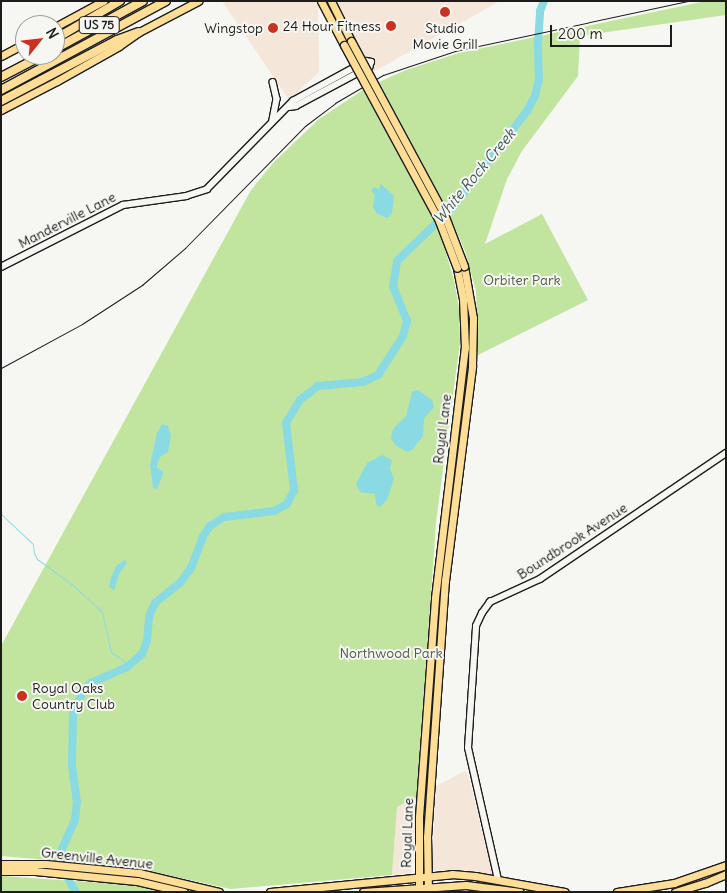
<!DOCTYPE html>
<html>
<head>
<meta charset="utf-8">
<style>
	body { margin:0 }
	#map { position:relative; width:727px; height:893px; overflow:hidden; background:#f6f6f2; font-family:Delius,sans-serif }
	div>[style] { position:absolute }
	.built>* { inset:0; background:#f5e6da }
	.green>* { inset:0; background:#c1e59e }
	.water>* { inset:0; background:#89dae2 }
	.stream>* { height:1px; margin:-0.5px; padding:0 0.5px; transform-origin:0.5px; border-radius:0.5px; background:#89dae2 }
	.river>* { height:8px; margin:-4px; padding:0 4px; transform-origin:4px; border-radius:4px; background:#89dae2 }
	.roads { filter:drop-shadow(1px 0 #1c1c1c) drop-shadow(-1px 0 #1c1c1c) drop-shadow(0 1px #1c1c1c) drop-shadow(0 -1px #1c1c1c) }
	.minor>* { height:5.5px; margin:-2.75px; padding:0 2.75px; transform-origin:2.75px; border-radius:2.75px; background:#f6f6f2 }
	.major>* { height:7px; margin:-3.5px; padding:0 3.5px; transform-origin:3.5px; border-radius:3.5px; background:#fede96 }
	.highway>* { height:8px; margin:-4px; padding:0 4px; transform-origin:4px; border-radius:4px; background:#fede96 }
	.tram>* { height:1px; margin:-0.5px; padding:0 0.5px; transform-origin:0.5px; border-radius:0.5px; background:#1c1c1c }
	.bridges { filter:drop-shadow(1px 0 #1c1c1c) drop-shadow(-1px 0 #1c1c1c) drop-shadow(0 1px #1c1c1c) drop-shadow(0 -1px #1c1c1c) }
	.major-bridge>* { height:7px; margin:-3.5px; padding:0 3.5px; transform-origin:3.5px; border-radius:3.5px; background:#fede96 }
	.dots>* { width:14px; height:14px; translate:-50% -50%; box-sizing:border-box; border:2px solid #f6f6f2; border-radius:50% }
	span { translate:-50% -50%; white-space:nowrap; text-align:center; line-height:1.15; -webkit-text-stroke:4px #f6f6f2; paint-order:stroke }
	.shield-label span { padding:1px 4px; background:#f6f6f2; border:1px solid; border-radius:4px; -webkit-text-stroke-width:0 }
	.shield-label { font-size:12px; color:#1c1c1c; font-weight:700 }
	.poi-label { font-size:14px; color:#1c1c1c }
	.right { translate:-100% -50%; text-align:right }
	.left { translate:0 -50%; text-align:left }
	.street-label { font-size:14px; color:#1c1c1c }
	.park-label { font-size:14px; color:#4e5843 }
	.water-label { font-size:15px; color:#3d5557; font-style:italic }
	.frame { position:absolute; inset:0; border:2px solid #1c1c1c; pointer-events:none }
	.north { position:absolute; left:15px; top:15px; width:50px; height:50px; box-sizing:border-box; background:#f6f6f2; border:1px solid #9f9f9c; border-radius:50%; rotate:61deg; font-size:14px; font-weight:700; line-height:20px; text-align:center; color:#1c1c1c }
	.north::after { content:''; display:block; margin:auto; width:18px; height:22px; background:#c8321e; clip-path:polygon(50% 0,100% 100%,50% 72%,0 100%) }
	.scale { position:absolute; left:550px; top:25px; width:122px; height:22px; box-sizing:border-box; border:2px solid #1c1c1c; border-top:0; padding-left:6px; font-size:15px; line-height:18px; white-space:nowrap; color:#1c1c1c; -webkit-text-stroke:4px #f6f6f2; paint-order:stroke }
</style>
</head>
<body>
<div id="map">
	<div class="built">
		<i style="clip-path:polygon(222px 1px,318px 1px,319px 72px,289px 100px)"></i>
		<i style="clip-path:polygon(335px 1px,500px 1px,373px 72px)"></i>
		<i style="clip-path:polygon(465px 771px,468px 774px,493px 875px,466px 870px,432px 870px,436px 786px)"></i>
		<i style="clip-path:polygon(417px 797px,412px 873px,392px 875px,397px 807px)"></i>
		<i style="clip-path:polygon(457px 887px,496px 892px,434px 892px)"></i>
	</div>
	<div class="green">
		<i style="clip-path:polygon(706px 1px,726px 1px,726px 15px,580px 36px,578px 76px,522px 151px,507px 179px,485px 244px,542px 214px,588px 300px,478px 355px,476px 291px,465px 251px,444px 203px,379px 82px,406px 70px,459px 53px)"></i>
		<i style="clip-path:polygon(363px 90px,439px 229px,454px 280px,459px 308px,460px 342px,436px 522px,417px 797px,397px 807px,392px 875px,231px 889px,131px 867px,1px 856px,1px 646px,251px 190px,274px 162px,319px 119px)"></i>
		<i style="clip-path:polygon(1px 876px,133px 885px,163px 892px,1px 892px)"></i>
	</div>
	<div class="water">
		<i style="clip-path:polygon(381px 184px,394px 196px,392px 213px,387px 218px,376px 213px,373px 207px,375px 195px,371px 191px,374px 187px,379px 189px)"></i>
		<i style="clip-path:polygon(418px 390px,432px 400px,434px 407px,424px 419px,423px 436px,412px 450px,407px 452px,395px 445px,391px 438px,393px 429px,406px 416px,412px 392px)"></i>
		<i style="clip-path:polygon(162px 424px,168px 426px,171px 435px,168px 452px,160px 457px,157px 465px,157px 468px,163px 471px,163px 474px,157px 490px,153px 487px,150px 465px,157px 433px)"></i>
		<i style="clip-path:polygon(382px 455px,392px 460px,390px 469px,394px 479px,387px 500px,380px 507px,376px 504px,375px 494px,360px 492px,356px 484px,367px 463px)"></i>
		<i style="clip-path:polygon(125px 560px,127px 563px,119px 574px,114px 590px,109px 587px,111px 578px,116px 566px)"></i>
	</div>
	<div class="stream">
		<i style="left:1px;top:514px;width:44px;rotate:43.2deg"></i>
		<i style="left:33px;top:544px;width:9px;rotate:84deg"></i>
		<i style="left:34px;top:553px;width:7px;rotate:63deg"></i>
		<i style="left:37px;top:559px;width:46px;rotate:36.1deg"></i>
		<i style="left:74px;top:586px;width:38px;rotate:43deg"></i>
		<i style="left:102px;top:612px;width:41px;rotate:77.3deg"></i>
		<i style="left:111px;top:652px;width:14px;rotate:34deg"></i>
		<i style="left:123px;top:660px;width:8px;rotate:60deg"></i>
	</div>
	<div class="river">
		<i style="left:76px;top:892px;width:26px;rotate:-121deg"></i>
		<i style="left:63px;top:870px;width:21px;rotate:-93deg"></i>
		<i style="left:62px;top:849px;width:32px;rotate:-66deg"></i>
		<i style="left:75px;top:820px;width:18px;rotate:-84deg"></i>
		<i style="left:77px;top:802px;width:36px;rotate:-98deg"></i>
		<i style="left:72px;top:766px;width:53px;rotate:-88.9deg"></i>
		<i style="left:73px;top:713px;width:26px;rotate:-65deg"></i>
		<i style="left:84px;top:689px;width:9px;rotate:-41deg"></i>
		<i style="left:91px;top:683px;width:39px;rotate:-24deg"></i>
		<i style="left:127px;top:667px;width:20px;rotate:-41deg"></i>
		<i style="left:142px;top:654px;width:14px;rotate:-69deg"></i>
		<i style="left:147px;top:641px;width:25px;rotate:-85deg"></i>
		<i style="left:149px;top:616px;width:14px;rotate:-65deg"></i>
		<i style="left:155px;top:603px;width:32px;rotate:-39deg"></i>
		<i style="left:180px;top:583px;width:19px;rotate:-54deg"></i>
		<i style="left:191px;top:568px;width:34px;rotate:-69deg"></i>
		<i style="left:203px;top:536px;width:12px;rotate:-55deg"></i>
		<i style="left:210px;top:526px;width:17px;rotate:-33deg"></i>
		<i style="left:224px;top:517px;width:50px;rotate:-6.8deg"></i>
		<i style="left:274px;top:511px;width:15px;rotate:-28deg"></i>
		<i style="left:287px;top:504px;width:16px;rotate:-63deg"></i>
		<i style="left:294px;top:490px;width:67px;rotate:-96.8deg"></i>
		<i style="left:286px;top:423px;width:27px;rotate:-59deg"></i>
		<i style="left:300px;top:400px;width:23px;rotate:-38deg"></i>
		<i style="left:318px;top:386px;width:45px;rotate:-5.1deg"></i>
		<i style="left:363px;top:382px;width:17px;rotate:-25deg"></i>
		<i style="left:378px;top:375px;width:46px;rotate:-57.3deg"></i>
		<i style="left:403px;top:336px;width:16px;rotate:-75deg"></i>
		<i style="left:407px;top:321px;width:37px;rotate:-112deg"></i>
		<i style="left:393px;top:287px;width:26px;rotate:-81deg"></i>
		<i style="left:397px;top:261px;width:78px;rotate:-44deg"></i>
		<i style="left:453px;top:207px;width:121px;rotate:-52.4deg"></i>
		<i style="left:527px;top:111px;width:17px;rotate:-62deg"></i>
		<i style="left:535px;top:96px;width:17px;rotate:-77deg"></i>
		<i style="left:539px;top:79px;width:37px;rotate:-92deg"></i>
		<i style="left:538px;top:42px;width:31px;rotate:-86deg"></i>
		<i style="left:540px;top:11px;width:11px;rotate:-68deg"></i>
	</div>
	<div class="roads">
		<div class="minor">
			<i style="left:273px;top:82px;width:17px;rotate:77deg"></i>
			<i style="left:277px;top:99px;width:21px;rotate:101deg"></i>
			<i style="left:289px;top:107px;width:7px;rotate:-8deg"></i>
			<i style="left:296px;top:106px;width:68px;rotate:-28.1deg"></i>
			<i style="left:356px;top:74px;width:15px;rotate:-28deg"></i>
			<i style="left:369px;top:67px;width:5px;rotate:-68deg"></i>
			<i style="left:1px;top:267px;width:137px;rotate:-26.9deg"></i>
			<i style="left:123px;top:205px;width:64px;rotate:-8.1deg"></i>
			<i style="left:186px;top:196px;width:22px;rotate:-18deg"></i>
			<i style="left:207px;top:189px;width:123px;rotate:-45.7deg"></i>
			<i style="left:293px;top:101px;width:83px;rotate:-28.7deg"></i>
			<i style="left:366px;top:61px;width:5px;rotate:11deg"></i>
			<i style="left:498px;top:880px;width:135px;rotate:-102.8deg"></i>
			<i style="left:468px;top:748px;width:122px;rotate:-86.2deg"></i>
			<i style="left:476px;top:626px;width:14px;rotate:-65deg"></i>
			<i style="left:482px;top:613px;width:14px;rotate:-54deg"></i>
			<i style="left:490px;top:602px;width:55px;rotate:-24.7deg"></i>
			<i style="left:540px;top:579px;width:225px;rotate:-34.1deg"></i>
		</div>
		<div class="major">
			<i style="left:321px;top:1px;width:50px;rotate:62.4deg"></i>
			<i style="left:331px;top:1px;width:45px;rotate:63.4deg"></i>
			<i style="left:55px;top:27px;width:55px;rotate:-28.4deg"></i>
			<i style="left:1px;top:56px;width:27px;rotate:-28deg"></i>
			<i style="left:1px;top:110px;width:63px;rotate:-27.4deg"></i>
			<i style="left:57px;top:81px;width:71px;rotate:-29.4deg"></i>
			<i style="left:119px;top:46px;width:24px;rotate:-35deg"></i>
			<i style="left:139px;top:32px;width:67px;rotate:-27.7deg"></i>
			<i style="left:1px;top:864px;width:45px"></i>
			<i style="left:46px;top:864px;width:93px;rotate:5.5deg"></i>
			<i style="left:139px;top:873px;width:82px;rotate:13.4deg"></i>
			<i style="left:1px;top:871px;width:34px"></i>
			<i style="left:35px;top:871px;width:102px;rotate:5.6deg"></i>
			<i style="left:137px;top:881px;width:48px;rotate:13.2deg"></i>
			<i style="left:270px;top:892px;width:183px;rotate:-5.6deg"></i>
			<i style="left:452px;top:874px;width:23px;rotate:5deg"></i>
			<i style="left:475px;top:876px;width:91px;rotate:10.1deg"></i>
			<i style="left:363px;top:892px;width:103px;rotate:-3.9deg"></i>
			<i style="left:466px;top:885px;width:54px;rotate:7.4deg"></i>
			<i style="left:419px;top:892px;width:75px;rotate:-90deg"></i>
			<i style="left:419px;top:817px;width:220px;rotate:-85.8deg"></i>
			<i style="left:435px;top:598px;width:252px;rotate:-83.2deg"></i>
			<i style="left:465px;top:348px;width:49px;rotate:-92.3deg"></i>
			<i style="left:463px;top:299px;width:32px;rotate:-101deg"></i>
			<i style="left:428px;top:892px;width:55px;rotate:-91deg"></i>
			<i style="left:427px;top:837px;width:257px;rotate:-86deg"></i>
			<i style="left:445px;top:581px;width:217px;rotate:-82.8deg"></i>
			<i style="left:472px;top:366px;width:48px;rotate:-88.8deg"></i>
			<i style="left:473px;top:318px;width:53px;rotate:-99.8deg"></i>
			<i style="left:617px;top:892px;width:58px;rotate:-9deg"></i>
			<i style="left:674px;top:883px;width:55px;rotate:-19.1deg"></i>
			<i style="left:675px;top:892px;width:31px;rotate:-17deg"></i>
			<i style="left:705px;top:883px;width:23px;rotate:-23deg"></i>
		</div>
		<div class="highway">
			<i style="left:55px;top:39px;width:75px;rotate:-30.3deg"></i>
			<i style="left:55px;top:49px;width:100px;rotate:-28.6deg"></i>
			<i style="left:1px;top:77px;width:47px;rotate:-27.6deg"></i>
			<i style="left:1px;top:90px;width:187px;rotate:-28.3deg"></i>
			<i style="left:1px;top:101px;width:131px;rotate:-27.7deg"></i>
			<i style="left:117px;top:40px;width:23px;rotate:-20deg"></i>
		</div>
	</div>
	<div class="tram">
		<i style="left:1px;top:368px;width:92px;rotate:-28.5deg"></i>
		<i style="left:82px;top:324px;width:72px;rotate:-33deg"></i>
		<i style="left:142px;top:285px;width:57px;rotate:-40.7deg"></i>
		<i style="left:185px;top:248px;width:171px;rotate:-45.5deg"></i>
		<i style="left:305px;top:126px;width:38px;rotate:-37deg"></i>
		<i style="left:335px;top:103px;width:56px;rotate:-30.3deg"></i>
		<i style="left:383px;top:75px;width:76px;rotate:-18.4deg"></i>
		<i style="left:455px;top:51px;width:238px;rotate:-12.1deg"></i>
	</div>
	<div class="bridges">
		<div class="major-bridge">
			<i style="left:351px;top:41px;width:196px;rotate:61.7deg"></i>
			<i style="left:444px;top:214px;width:56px;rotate:69deg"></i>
			<i style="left:344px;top:45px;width:200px;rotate:61.6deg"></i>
			<i style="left:439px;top:221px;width:50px;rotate:69deg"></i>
		</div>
	</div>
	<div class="dots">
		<i style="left:445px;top:12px;background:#c8321e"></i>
		<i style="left:391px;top:26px;background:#c8321e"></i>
		<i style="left:273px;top:28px;background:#c8321e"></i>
		<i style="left:22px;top:696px;background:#c8321e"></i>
	</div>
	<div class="shield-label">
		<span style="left:99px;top:25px">US 75</span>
	</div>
	<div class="poi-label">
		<span class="right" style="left:381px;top:26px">24 Hour Fitness</span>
		<span class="right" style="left:263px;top:28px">Wingstop</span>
		<span style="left:445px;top:36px">Studio<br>Movie Grill</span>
		<span class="left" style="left:32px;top:696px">Royal Oaks<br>Country Club</span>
	</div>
	<div class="street-label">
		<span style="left:67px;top:220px;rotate:-27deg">Manderville Lane</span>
		<span style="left:442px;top:429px;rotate:-83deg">Royal Lane</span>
		<span style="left:572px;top:541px;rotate:-33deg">Boundbrook Avenue</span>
		<span style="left:407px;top:833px;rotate:-88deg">Royal Lane</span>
		<span style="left:97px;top:858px;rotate:6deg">Greenville Avenue</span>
	</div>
	<div class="park-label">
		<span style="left:522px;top:280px">Orbiter Park</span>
		<span style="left:391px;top:653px">Northwood Park</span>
	</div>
	<div class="water-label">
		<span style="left:474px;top:176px;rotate:-50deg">White Rock Creek</span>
	</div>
	<div class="frame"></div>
	<div class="north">N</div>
	<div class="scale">200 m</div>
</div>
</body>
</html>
